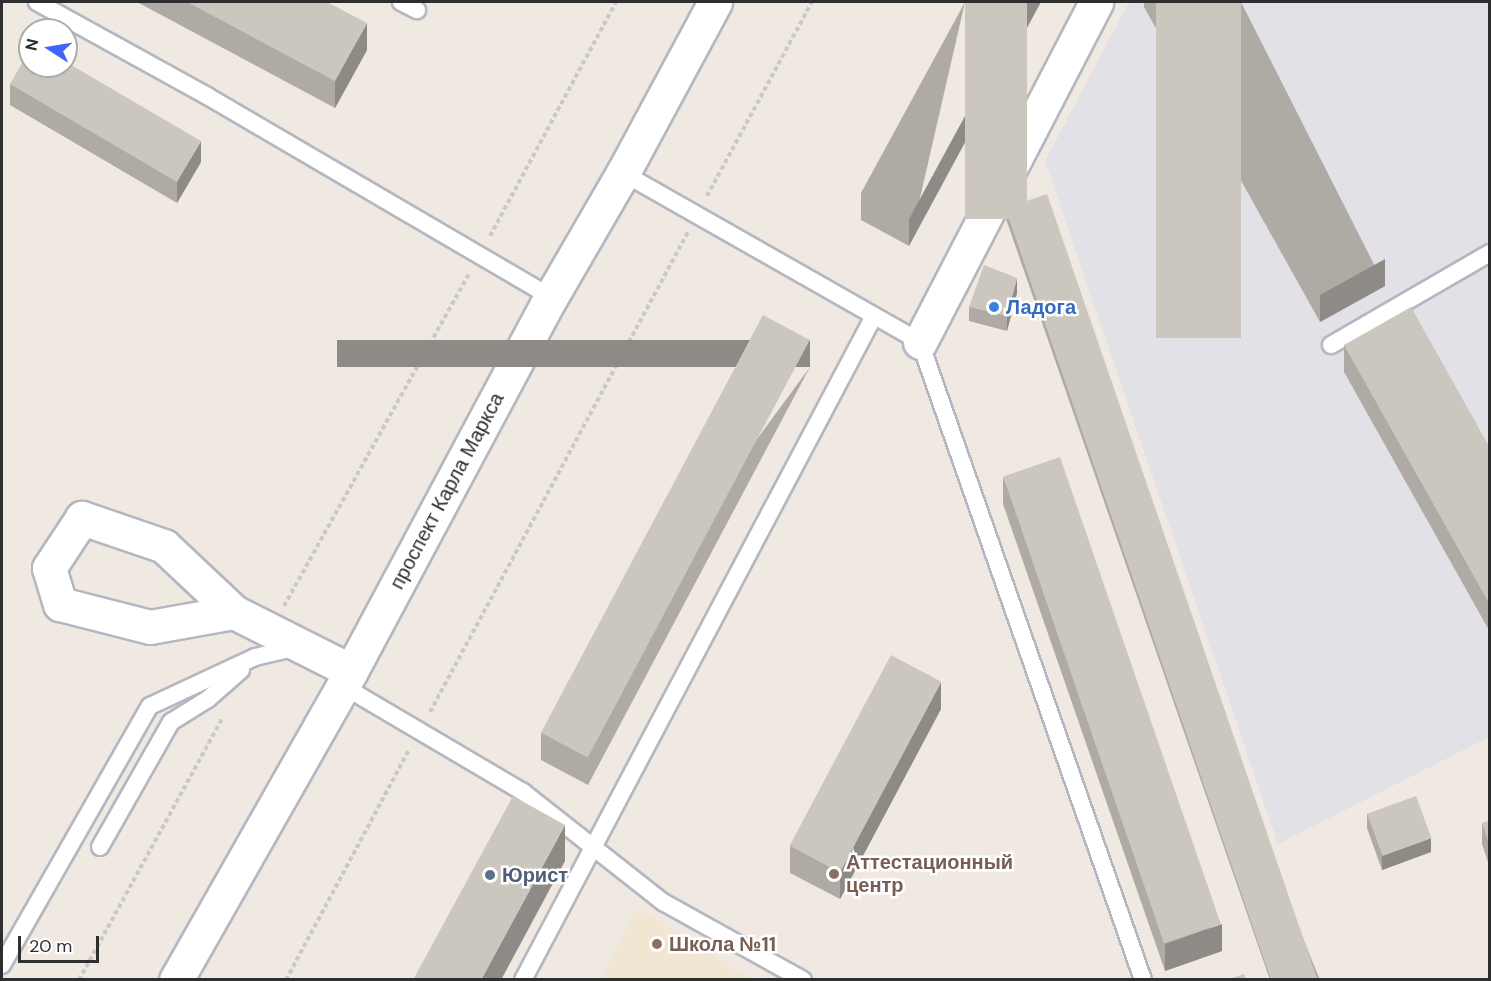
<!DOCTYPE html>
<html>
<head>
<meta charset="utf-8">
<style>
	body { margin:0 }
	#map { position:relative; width:1491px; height:981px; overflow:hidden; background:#efe9e1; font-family:"DM Sans",sans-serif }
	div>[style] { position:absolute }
	.industrial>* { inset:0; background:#e3e1e8 }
	.education>* { inset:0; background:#f0e6d1 }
	.path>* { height:4px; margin-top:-2px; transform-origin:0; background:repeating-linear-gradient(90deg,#c9c9c9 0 4.5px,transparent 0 7.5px) }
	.roads { filter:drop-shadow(2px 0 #b4b7c1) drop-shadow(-2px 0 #b4b7c1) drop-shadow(0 2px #b4b7c1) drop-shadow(0 -2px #b4b7c1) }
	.service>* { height:16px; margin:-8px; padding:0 8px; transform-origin:8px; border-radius:8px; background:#fff }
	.minor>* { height:33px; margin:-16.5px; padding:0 16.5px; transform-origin:16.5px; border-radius:16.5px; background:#fff }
	.secondary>* { height:33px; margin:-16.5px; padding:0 16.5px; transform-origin:16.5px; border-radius:16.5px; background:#fff }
	.wall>* { inset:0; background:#afaba4 }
	.shaded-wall>* { inset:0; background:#8e8b86; transform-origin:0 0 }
	.building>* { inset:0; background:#cbc7bf; transform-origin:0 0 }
	.dots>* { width:16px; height:16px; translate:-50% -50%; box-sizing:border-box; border:3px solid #fff; border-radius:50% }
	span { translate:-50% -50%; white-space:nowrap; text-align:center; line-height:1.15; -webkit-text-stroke:5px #fff; paint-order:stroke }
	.shop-label { font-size:20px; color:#366cbe; font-weight:700 }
	.left { translate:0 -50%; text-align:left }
	.street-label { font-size:20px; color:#2e2e2e }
	.education-label { font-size:20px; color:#785e54; font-weight:700 }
	.service-label { font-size:20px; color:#4e5e75; font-weight:700 }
	.frame { position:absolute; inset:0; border:3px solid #2e2e2e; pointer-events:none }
	.north { position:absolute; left:18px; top:18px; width:60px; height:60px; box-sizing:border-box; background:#fff; border:2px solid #ababab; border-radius:50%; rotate:282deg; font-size:16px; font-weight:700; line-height:24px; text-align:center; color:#2e2e2e }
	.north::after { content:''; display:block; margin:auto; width:21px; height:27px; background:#4264fb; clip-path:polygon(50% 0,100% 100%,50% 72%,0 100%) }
	.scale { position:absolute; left:18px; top:936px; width:81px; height:27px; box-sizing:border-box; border:3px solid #2e2e2e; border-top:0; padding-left:8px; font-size:18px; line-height:21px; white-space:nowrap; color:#2e2e2e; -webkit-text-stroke:4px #fff; paint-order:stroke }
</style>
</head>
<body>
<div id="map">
	<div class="industrial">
		<i style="clip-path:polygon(1129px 2px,1489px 2px,1489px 737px,1278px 844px,1045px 161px)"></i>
	</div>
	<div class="education">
		<i style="clip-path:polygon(638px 908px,751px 979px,601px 979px)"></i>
	</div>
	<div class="path">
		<i style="left:707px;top:196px;width:221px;rotate:-61.6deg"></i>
		<i style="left:490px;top:236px;width:266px;rotate:-61.7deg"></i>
		<i style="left:284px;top:606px;width:380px;rotate:-60.9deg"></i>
		<i style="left:430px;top:712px;width:545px;rotate:-61.74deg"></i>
		<i style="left:79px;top:980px;width:300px;rotate:-61.3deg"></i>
		<i style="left:286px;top:980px;width:261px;rotate:-61.9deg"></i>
	</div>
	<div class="roads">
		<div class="service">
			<i style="left:37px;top:2px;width:194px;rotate:28.9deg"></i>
			<i style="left:207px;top:96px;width:398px;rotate:30.3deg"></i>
			<i style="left:401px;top:2px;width:18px;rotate:27deg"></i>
			<i style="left:623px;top:173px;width:342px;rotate:29.6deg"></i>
			<i style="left:920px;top:342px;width:676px;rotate:70.73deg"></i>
			<i style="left:1331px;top:345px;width:184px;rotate:-30.1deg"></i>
			<i style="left:343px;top:686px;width:209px;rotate:30.5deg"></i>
			<i style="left:523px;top:792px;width:178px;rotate:38.2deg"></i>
			<i style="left:663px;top:902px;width:160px;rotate:29.1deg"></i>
			<i style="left:100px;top:847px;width:144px;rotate:-60.4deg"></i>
			<i style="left:171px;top:722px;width:44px;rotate:-31.9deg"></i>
			<i style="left:208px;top:699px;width:44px;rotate:-41.3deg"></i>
			<i style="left:2px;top:965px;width:298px;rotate:-60.3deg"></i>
			<i style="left:150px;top:706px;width:116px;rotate:-25deg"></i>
			<i style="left:255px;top:657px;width:44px;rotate:-13.1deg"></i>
			<i style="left:523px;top:980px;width:751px;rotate:-62.14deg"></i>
		</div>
		<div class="minor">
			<i style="left:920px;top:342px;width:383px;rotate:-62.6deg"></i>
			<i style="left:234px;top:612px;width:96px;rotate:-136.7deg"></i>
			<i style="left:164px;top:546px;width:87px;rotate:-161.1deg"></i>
			<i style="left:82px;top:518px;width:60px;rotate:123.4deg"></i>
			<i style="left:49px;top:568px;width:38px;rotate:73deg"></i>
			<i style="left:60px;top:604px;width:93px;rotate:14.3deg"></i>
			<i style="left:150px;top:627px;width:85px;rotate:-10.1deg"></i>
			<i style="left:234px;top:612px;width:131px;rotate:26.8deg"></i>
		</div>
		<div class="secondary">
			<i style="left:176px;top:980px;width:338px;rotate:-60.4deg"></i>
			<i style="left:343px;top:686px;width:441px;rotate:-61.9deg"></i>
			<i style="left:551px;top:297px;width:143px;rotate:-59.9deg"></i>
			<i style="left:623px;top:173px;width:194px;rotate:-61.7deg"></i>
		</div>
	</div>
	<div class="wall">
		<i style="clip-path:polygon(137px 2px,327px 2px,367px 50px,335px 108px)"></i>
		<i style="clip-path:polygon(965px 2px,909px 246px,861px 220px,861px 193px)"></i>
		<i style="clip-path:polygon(1144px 2px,1241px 2px,1385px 286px,1320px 322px,1144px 7px)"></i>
		<i style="clip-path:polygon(10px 84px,201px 162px,177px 203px,10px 105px)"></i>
		<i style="clip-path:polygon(1005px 208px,1320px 980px,1270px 980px,1005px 216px)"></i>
		<i style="clip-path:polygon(1017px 293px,1007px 331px,969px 321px,969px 307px)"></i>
		<i style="clip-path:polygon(1344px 345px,1490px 448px,1490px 632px,1344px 372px)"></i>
		<i style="clip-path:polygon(810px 367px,588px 785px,541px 760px,541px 733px)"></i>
		<i style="clip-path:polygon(1003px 477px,1222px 951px,1165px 971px,1003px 504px)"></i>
		<i style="clip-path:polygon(941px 709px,840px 899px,790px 873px,790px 846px)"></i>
		<i style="clip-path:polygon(1367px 814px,1431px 852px,1382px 870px,1367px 828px)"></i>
		<i style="clip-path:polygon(1490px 821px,1490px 868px,1482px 844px,1482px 823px)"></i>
	</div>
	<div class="shaded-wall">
		<i style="clip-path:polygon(1027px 2px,1041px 2px,909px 246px,909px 219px)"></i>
		<i style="clip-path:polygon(367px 23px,367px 50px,335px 108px,335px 81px)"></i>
		<i style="clip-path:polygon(201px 141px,201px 162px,177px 203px,177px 182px)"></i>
		<i style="clip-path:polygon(1385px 259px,1385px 286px,1320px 322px,1320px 295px)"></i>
		<i style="clip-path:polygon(1017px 278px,1017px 293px,1007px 331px,1007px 316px)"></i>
		<i style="left:810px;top:340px;width:27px;height:473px;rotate:90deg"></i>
		<i style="clip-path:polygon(941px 682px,941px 709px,840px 899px,840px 872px)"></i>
		<i style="clip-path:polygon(565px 825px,565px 861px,501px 980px,481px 980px)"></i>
		<i style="clip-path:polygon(1431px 838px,1431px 852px,1382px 870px,1382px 855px)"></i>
		<i style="clip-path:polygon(1222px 924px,1222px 951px,1165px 971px,1165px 944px)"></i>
	</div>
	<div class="building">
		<i style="clip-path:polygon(187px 2px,327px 2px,367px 23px,335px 81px)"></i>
		<i style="left:965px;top:2px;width:62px;height:217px"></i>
		<i style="left:1156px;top:2px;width:85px;height:336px"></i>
		<i style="clip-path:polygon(30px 49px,30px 66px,66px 66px,66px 62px,201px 141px,177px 182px,10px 84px)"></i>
		<i style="left:1047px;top:194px;width:832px;height:44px;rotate:71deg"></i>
		<i style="clip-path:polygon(984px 265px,1017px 278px,1007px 316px,969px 307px)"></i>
		<i style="clip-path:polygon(1411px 307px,1490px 448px,1490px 605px,1344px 345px)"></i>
		<i style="left:763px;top:315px;width:53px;height:473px;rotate:28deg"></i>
		<i style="left:1060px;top:457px;width:494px;height:60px;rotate:71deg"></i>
		<i style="left:891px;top:655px;width:57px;height:216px;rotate:28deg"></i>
		<i style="clip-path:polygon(513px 796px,565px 825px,481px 980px,413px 980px)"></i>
		<i style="left:1416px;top:796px;width:45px;height:52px;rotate:70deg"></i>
		<i style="clip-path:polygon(1490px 821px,1490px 847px,1482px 823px)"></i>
		<i style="clip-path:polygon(1244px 974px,1246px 980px,1227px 980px)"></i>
	</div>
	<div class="dots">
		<i style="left:994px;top:307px;background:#3f7fe0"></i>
		<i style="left:834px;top:874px;background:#8d6e63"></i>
		<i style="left:490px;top:875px;background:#5c6f8a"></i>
		<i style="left:657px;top:944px;background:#8d6e63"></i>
	</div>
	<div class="shop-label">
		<span class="left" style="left:1006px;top:307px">Ладога</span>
	</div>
	<div class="street-label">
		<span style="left:447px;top:491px;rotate:-62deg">проспект Карла Маркса</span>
	</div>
	<div class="education-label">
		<span class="left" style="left:846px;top:874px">Аттестационный<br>центр</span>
		<span class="left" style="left:669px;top:944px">Школа №11</span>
	</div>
	<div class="service-label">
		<span class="left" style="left:502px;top:875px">Юрист</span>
	</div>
	<div class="frame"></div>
	<div class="north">N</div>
	<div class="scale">20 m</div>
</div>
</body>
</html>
